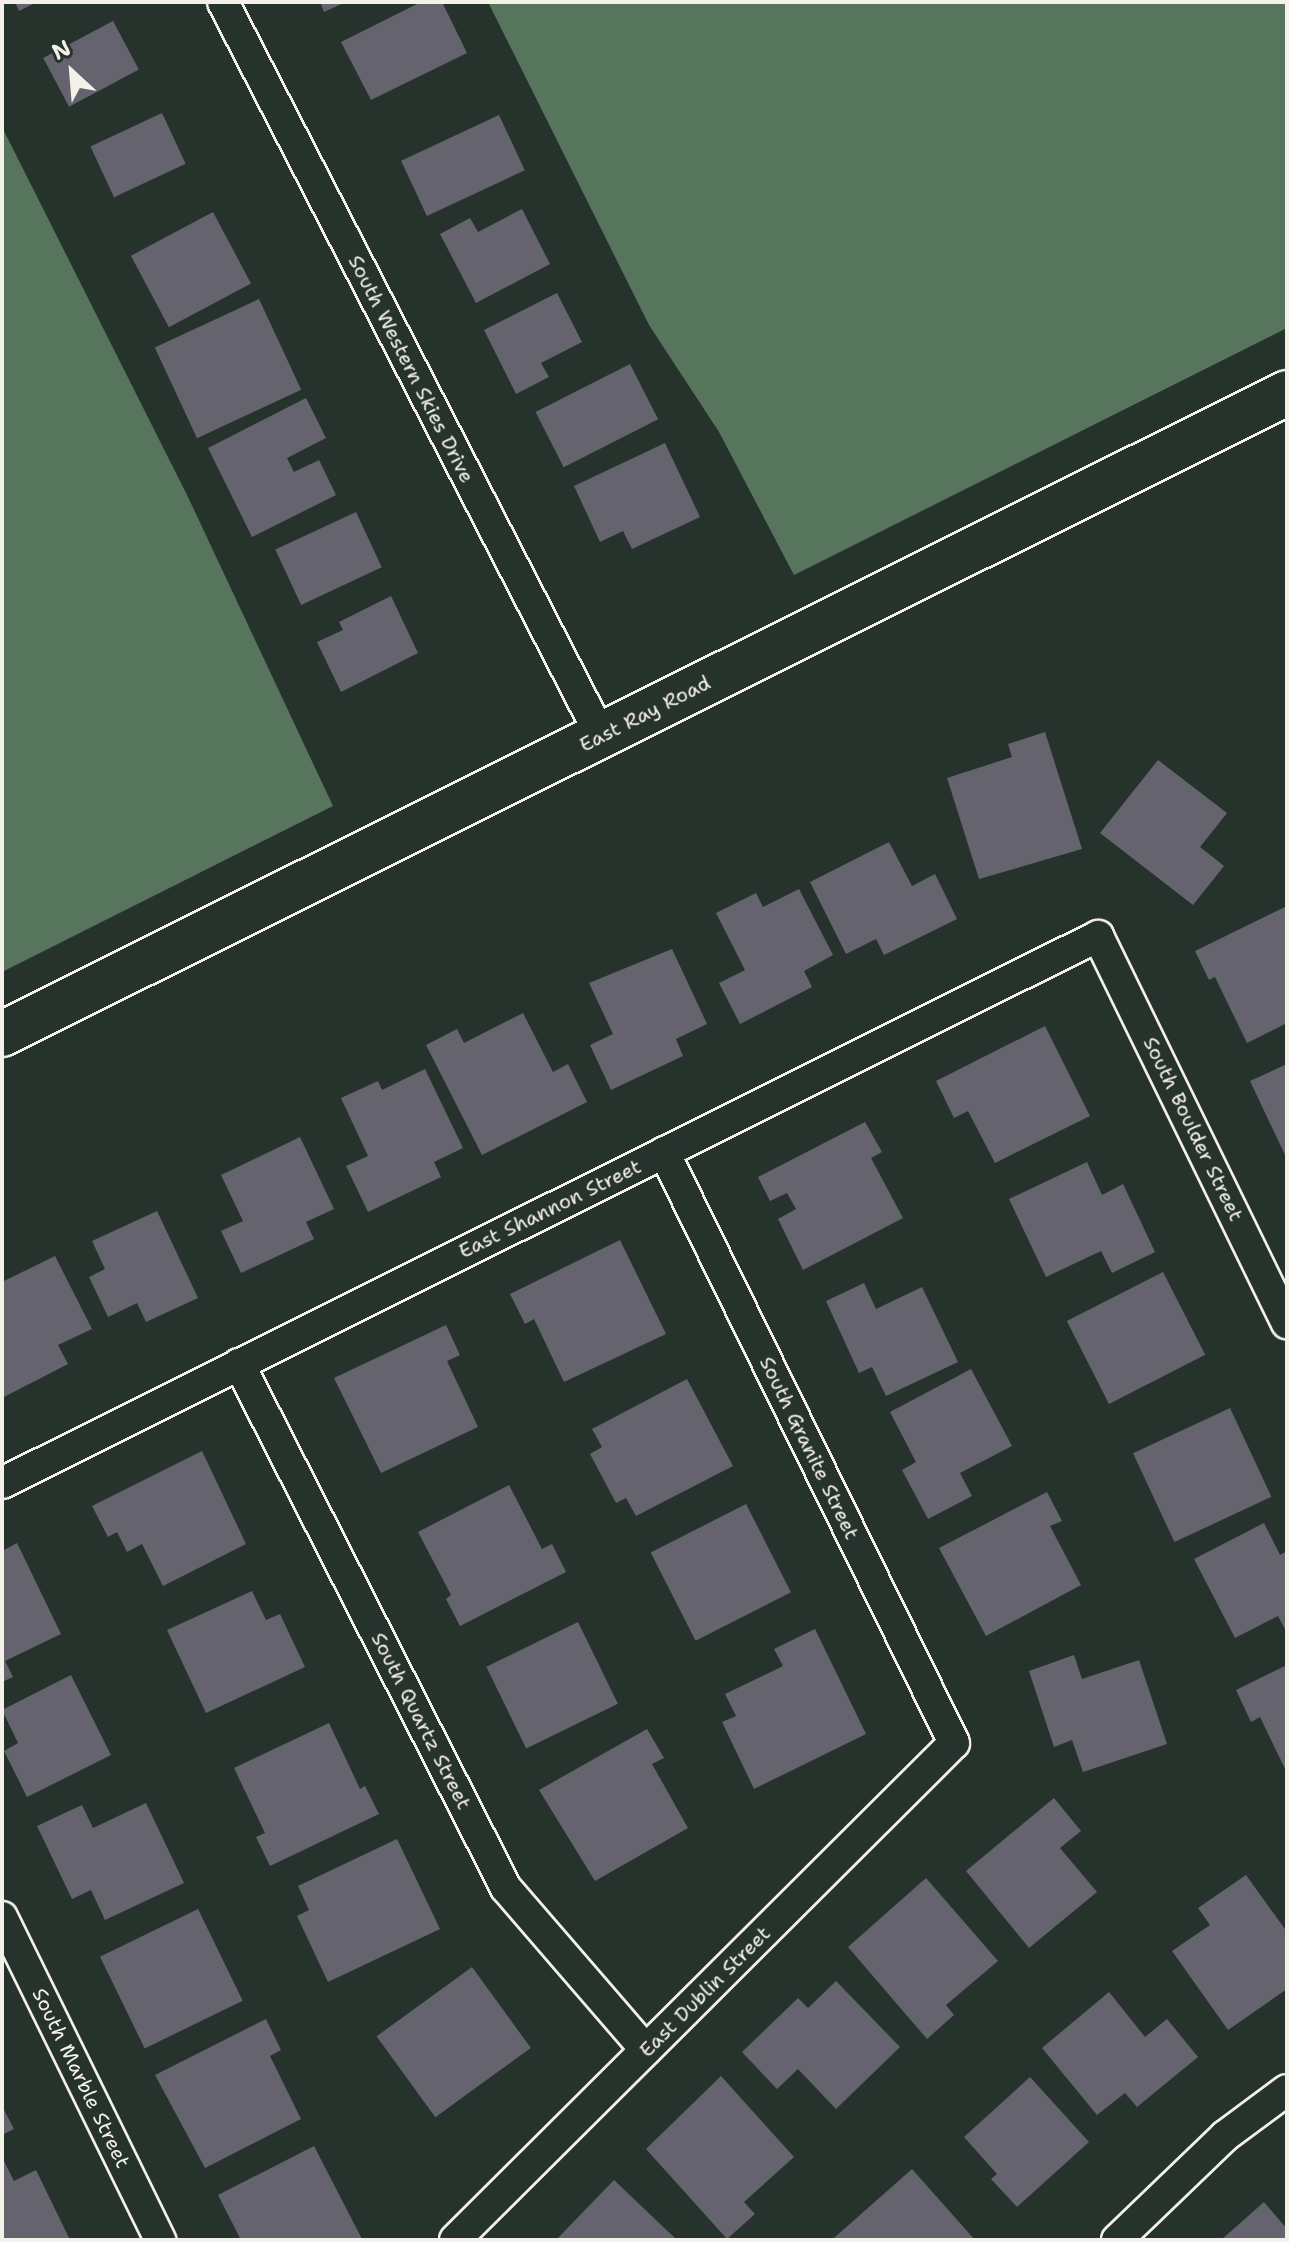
<!DOCTYPE html>
<html>
<head>
<meta charset="utf-8">
<style>
	body { margin:0 }
	#map { position:relative; width:1289px; height:2242px; overflow:hidden; background:#26332d; font-family:"Shantell Sans",sans-serif }
	div>[style] { position:absolute }
	.green>* { inset:0; background:#57745c }
	.building>* { inset:0; background:#65636e; transform-origin:0 0 }
	.roads { filter:drop-shadow(2px 0 #f4f1e8) drop-shadow(-2px 0 #f4f1e8) drop-shadow(0 2px #f4f1e8) drop-shadow(0 -2px #f4f1e8) }
	.minor>* { height:30px; margin:-15px; padding:0 15px; transform-origin:15px; border-radius:15px; background:#26332d }
	.primary>* { height:44px; margin:-22px; padding:0 22px; transform-origin:22px; border-radius:22px; background:#26332d }
	span { translate:-50% -50%; white-space:nowrap; text-align:center; line-height:1.15; -webkit-text-stroke:8px #26332d; paint-order:stroke }
	.street-label { font-size:20px; color:#f4f1e8 }
	.frame { position:absolute; inset:0; border:4px solid #f4f1e8; pointer-events:none }
	.north { position:absolute; left:32px; top:32px; width:80px; height:80px; -webkit-text-stroke:6px #26332d; paint-order:stroke; rotate:334deg; font-size:22px; font-weight:700; line-height:32px; text-align:center; color:#f4f1e8 }
	.north::after { content:''; display:block; margin:auto; width:28px; height:36px; background:#f4f1e8; clip-path:polygon(50% 0,100% 100%,50% 72%,0 100%) }
</style>
</head>
<body>
<div id="map">
	<div class="green">
		<i style="clip-path:polygon(488px 2px,1287px 2px,1287px 328px,794px 575px,719px 432px,649px 325px)"></i>
		<i style="clip-path:polygon(2px 127px,188px 497px,333px 806px,2px 972px)"></i>
	</div>
	<div class="building">
		<i style="clip-path:polygon(15px 2px,37px 2px,19px 11px)"></i>
		<i style="clip-path:polygon(320px 2px,346px 2px,324px 12px)"></i>
		<i style="clip-path:polygon(421px 2px,442px 2px,467px 53px,371px 100px,341px 42px)"></i>
		<i style="left:113px;top:21px;width:55px;height:79px;rotate:62deg"></i>
		<i style="left:162px;top:113px;width:56px;height:79px;rotate:65deg"></i>
		<i style="left:499px;top:115px;width:61px;height:108px;rotate:65deg"></i>
		<i style="clip-path:polygon(522px 209px,550px 264px,476px 303px,440px 234px,470px 218px,478px 232px)"></i>
		<i style="left:213px;top:212px;width:81px;height:93px;rotate:62deg"></i>
		<i style="clip-path:polygon(557px 293px,582px 342px,541px 363px,549px 377px,516px 394px,484px 330px)"></i>
		<i style="left:259px;top:299px;width:100px;height:115px;rotate:65deg"></i>
		<i style="left:630px;top:364px;width:62px;height:106px;rotate:63deg"></i>
		<i style="clip-path:polygon(306px 398px,326px 438px,287px 458px,294px 472px,319px 460px,336px 495px,252px 537px,208px 448px)"></i>
		<i style="clip-path:polygon(665px 443px,700px 517px,632px 549px,623px 531px,600px 542px,574px 486px)"></i>
		<i style="left:356px;top:512px;width:61px;height:89px;rotate:65deg"></i>
		<i style="clip-path:polygon(391px 596px,418px 653px,341px 692px,317px 642px,343px 630px,339px 622px)"></i>
		<i style="clip-path:polygon(1045px 732px,1082px 849px,979px 879px,947px 778px,1012px 757px,1008px 744px)"></i>
		<i style="clip-path:polygon(1158px 760px,1227px 813px,1200px 847px,1224px 866px,1193px 905px,1100px 833px)"></i>
		<i style="clip-path:polygon(889px 842px,912px 886px,935px 874px,957px 919px,884px 955px,876px 939px,846px 954px,810px 882px)"></i>
		<i style="clip-path:polygon(799px 889px,833px 955px,804px 971px,812px 987px,740px 1024px,719px 983px,745px 970px,716px 913px,756px 893px,763px 907px)"></i>
		<i style="clip-path:polygon(1287px 906px,1287px 1023px,1247px 1043px,1215px 977px,1209px 980px,1195px 951px)"></i>
		<i style="clip-path:polygon(672px 949px,707px 1024px,676px 1039px,683px 1056px,611px 1090px,590px 1045px,613px 1034px,589px 983px)"></i>
		<i style="clip-path:polygon(523px 1013px,553px 1072px,568px 1064px,587px 1102px,482px 1155px,426px 1045px,457px 1029px,464px 1043px)"></i>
		<i style="clip-path:polygon(1045px 1026px,1090px 1116px,995px 1163px,968px 1111px,954px 1118px,936px 1081px)"></i>
		<i style="clip-path:polygon(1287px 1064px,1287px 1159px,1250px 1081px)"></i>
		<i style="clip-path:polygon(425px 1069px,463px 1148px,434px 1162px,441px 1177px,368px 1212px,346px 1166px,368px 1156px,341px 1098px,378px 1081px,382px 1090px)"></i>
		<i style="clip-path:polygon(865px 1122px,882px 1152px,871px 1158px,903px 1218px,803px 1270px,778px 1219px,796px 1209px,787px 1193px,770px 1201px,758px 1177px)"></i>
		<i style="clip-path:polygon(300px 1137px,334px 1209px,306px 1222px,314px 1239px,241px 1273px,221px 1231px,243px 1221px,221px 1175px)"></i>
		<i style="clip-path:polygon(1087px 1162px,1102px 1195px,1123px 1184px,1155px 1252px,1112px 1273px,1101px 1251px,1046px 1277px,1009px 1199px)"></i>
		<i style="clip-path:polygon(157px 1211px,198px 1298px,146px 1322px,137px 1303px,108px 1317px,89px 1277px,105px 1269px,92px 1241px)"></i>
		<i style="clip-path:polygon(620px 1240px,666px 1334px,564px 1382px,534px 1319px,525px 1324px,510px 1294px)"></i>
		<i style="clip-path:polygon(55px 1256px,92px 1329px,58px 1345px,68px 1364px,2px 1398px,2px 1282px)"></i>
		<i style="left:1163px;top:1272px;width:93px;height:108px;rotate:63deg"></i>
		<i style="clip-path:polygon(864px 1283px,876px 1309px,922px 1287px,958px 1362px,886px 1396px,872px 1367px,859px 1373px,826px 1301px)"></i>
		<i style="clip-path:polygon(446px 1325px,460px 1355px,447px 1361px,478px 1427px,381px 1473px,334px 1378px)"></i>
		<i style="clip-path:polygon(971px 1369px,1012px 1446px,960px 1473px,972px 1496px,928px 1519px,902px 1470px,916px 1462px,890px 1412px)"></i>
		<i style="clip-path:polygon(687px 1379px,733px 1466px,636px 1516px,626px 1498px,616px 1503px,590px 1454px,602px 1447px,592px 1429px)"></i>
		<i style="left:1230px;top:1408px;width:98px;height:107px;rotate:65deg"></i>
		<i style="clip-path:polygon(202px 1451px,246px 1544px,163px 1586px,142px 1544px,127px 1552px,117px 1532px,108px 1537px,92px 1506px)"></i>
		<i style="clip-path:polygon(509px 1485px,542px 1549px,552px 1544px,566px 1572px,460px 1626px,446px 1599px,451px 1595px,418px 1532px)"></i>
		<i style="clip-path:polygon(1047px 1492px,1062px 1521px,1050px 1526px,1081px 1585px,986px 1636px,939px 1548px)"></i>
		<i style="left:746px;top:1504px;width:99px;height:107px;rotate:63deg"></i>
		<i style="clip-path:polygon(1264px 1523px,1280px 1555px,1287px 1551px,1287px 1633px,1278px 1616px,1235px 1638px,1194px 1559px)"></i>
		<i style="clip-path:polygon(17px 1543px,61px 1634px,5px 1661px,13px 1677px,2px 1682px,2px 1551px)"></i>
		<i style="clip-path:polygon(252px 1591px,266px 1620px,280px 1614px,305px 1667px,206px 1713px,167px 1630px)"></i>
		<i style="left:578px;top:1622px;width:91px;height:102px;rotate:64deg"></i>
		<i style="clip-path:polygon(815px 1629px,866px 1734px,754px 1789px,722px 1722px,736px 1716px,725px 1694px,783px 1666px,774px 1649px)"></i>
		<i style="clip-path:polygon(1074px 1655px,1082px 1679px,1139px 1660px,1167px 1744px,1083px 1772px,1072px 1740px,1054px 1747px,1029px 1671px)"></i>
		<i style="clip-path:polygon(1287px 1665px,1287px 1773px,1260px 1717px,1251px 1722px,1236px 1690px)"></i>
		<i style="clip-path:polygon(71px 1675px,111px 1755px,27px 1797px,4px 1751px,18px 1743px,2px 1710px)"></i>
		<i style="clip-path:polygon(329px 1723px,360px 1789px,365px 1786px,379px 1814px,270px 1866px,256px 1837px,265px 1833px,234px 1768px)"></i>
		<i style="clip-path:polygon(647px 1729px,664px 1758px,652px 1764px,688px 1828px,595px 1881px,539px 1790px)"></i>
		<i style="clip-path:polygon(1054px 1798px,1081px 1831px,1060px 1848px,1097px 1892px,1029px 1948px,966px 1871px)"></i>
		<i style="clip-path:polygon(146px 1803px,184px 1883px,105px 1920px,91px 1890px,72px 1899px,37px 1826px,82px 1805px,93px 1828px)"></i>
		<i style="clip-path:polygon(397px 1839px,440px 1929px,328px 1982px,297px 1916px,309px 1910px,298px 1886px)"></i>
		<i style="clip-path:polygon(1246px 1875px,1287px 1932px,1287px 1989px,1228px 2030px,1172px 1951px,1210px 1925px,1198px 1908px)"></i>
		<i style="clip-path:polygon(926px 1878px,998px 1961px,946px 2005px,954px 2015px,927px 2039px,848px 1947px)"></i>
		<i style="left:198px;top:1909px;width:102px;height:109px;rotate:64deg"></i>
		<i style="left:472px;top:1967px;width:100px;height:118px;rotate:54deg"></i>
		<i style="clip-path:polygon(836px 1981px,900px 2047px,836px 2109px,798px 2069px,777px 2089px,742px 2052px,798px 1998px,808px 2008px)"></i>
		<i style="clip-path:polygon(1109px 1992px,1145px 2037px,1167px 2019px,1198px 2057px,1137px 2107px,1125px 2093px,1097px 2115px,1042px 2048px)"></i>
		<i style="clip-path:polygon(266px 2019px,281px 2050px,270px 2056px,301px 2119px,205px 2168px,155px 2075px)"></i>
		<i style="clip-path:polygon(721px 2076px,794px 2157px,744px 2202px,755px 2214px,727px 2239px,646px 2149px)"></i>
		<i style="clip-path:polygon(1030px 2077px,1089px 2142px,1017px 2207px,991px 2179px,997px 2174px,964px 2137px)"></i>
		<i style="clip-path:polygon(2px 2106px,14px 2129px,2px 2135px)"></i>
		<i style="clip-path:polygon(314px 2146px,362px 2239px,241px 2240px,218px 2195px)"></i>
		<i style="clip-path:polygon(2px 2157px,14px 2181px,36px 2170px,70px 2240px,2px 2240px)"></i>
		<i style="clip-path:polygon(912px 2169px,975px 2240px,836px 2240px,834px 2238px)"></i>
		<i style="clip-path:polygon(614px 2180px,677px 2240px,556px 2240px)"></i>
		<i style="clip-path:polygon(1264px 2202px,1287px 2229px,1287px 2240px,1221px 2240px)"></i>
	</div>
	<div class="roads">
		<div class="minor">
			<i style="left:223px;top:2px;width:826px;rotate:62.75deg"></i>
			<i style="left:239px;top:1364px;width:588px;rotate:63deg"></i>
			<i style="left:506px;top:1888px;width:214px;rotate:49.2deg"></i>
			<i style="left:2px;top:1483px;width:1225px;rotate:-26.52deg"></i>
			<i style="left:1098px;top:936px;width:431px;rotate:64deg"></i>
			<i style="left:2px;top:1917px;width:360px;rotate:63.9deg"></i>
			<i style="left:455px;top:2240px;width:704px;rotate:-44.88deg"></i>
			<i style="left:954px;top:1743px;width:658px;rotate:-116.14deg"></i>
			<i style="left:1117px;top:2240px;width:150px;rotate:-43.9deg"></i>
			<i style="left:1225px;top:2136px;width:77px;rotate:-36.6deg"></i>
		</div>
		<div class="primary">
			<i style="left:2px;top:1034px;width:1436px;rotate:-26.51deg"></i>
		</div>
	</div>
	<div class="street-label">
		<span style="left:411px;top:369px;rotate:63deg">South Western Skies Drive</span>
		<span style="left:645px;top:714px;rotate:-27deg">East Ray Road</span>
		<span style="left:1193px;top:1129px;rotate:64deg">South Boulder Street</span>
		<span style="left:550px;top:1209px;rotate:-26deg">East Shannon Street</span>
		<span style="left:809px;top:1448px;rotate:64deg">South Granite Street</span>
		<span style="left:421px;top:1721px;rotate:63deg">South Quartz Street</span>
		<span style="left:705px;top:1992px;rotate:-45deg">East Dublin Street</span>
		<span style="left:81px;top:2078px;rotate:64deg">South Marble Street</span>
	</div>
	<div class="frame"></div>
	<div class="north">N</div>
</div>
</body>
</html>
